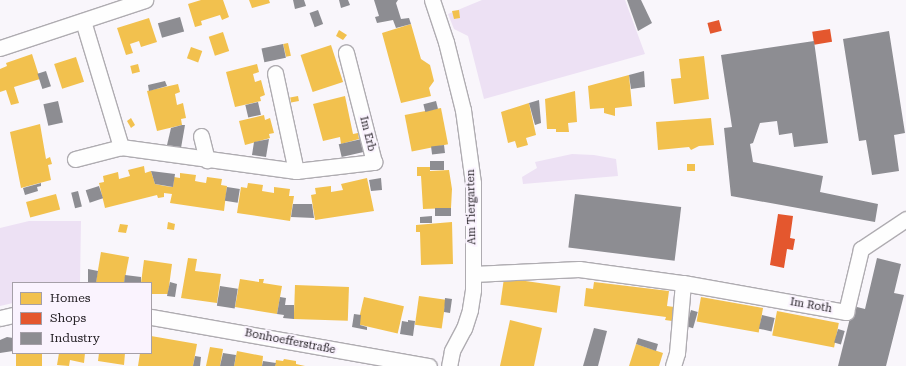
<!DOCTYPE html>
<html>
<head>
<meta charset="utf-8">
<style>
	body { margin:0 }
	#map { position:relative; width:906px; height:366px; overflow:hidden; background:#f9f6fb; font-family:"Roboto Serif",serif }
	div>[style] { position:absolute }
	.green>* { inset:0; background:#ede1f4 }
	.homes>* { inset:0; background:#f2c14e; transform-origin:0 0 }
	.shops>* { inset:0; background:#e4572e; transform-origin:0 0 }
	.industry>* { inset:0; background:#8d8d92; transform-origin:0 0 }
	.roads { filter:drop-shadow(1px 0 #afacb1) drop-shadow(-1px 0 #afacb1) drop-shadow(0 1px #afacb1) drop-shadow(0 -1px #afacb1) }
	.minor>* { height:15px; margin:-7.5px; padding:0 7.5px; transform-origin:7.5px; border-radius:7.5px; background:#fefefe }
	span { translate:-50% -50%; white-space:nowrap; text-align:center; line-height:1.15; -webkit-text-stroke:4px #faf3fe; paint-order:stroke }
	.street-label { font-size:11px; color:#252126 }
	.legend { position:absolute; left:12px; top:282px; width:140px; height:72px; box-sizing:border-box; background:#faf3fe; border:1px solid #a59fa8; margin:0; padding:5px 7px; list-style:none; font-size:12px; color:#252126 }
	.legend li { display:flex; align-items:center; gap:8px; height:20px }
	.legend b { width:20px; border:1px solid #a59fa8 }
</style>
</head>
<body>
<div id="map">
	<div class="green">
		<i style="clip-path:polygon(482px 0,625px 0,645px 54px,484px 99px,468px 36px,454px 29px,448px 14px)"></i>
		<i style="clip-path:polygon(572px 154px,594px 155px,616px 159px,618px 176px,523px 184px,522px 177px,537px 168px,535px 162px)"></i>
		<i style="clip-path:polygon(29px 221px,81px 221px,80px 283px,13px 283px,13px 303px,0 306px,0 228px)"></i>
	</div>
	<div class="homes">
		<i style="clip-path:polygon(201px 0,223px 0,229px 17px,222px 20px,220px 15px,201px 21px,202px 25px,195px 27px,188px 4px)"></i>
		<i style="clip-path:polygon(249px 0,269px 0,270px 3px,252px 8px)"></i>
		<i style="clip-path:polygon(459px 10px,460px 18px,454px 19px,452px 11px)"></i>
		<i style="clip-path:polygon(149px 18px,157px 42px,141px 47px,139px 41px,130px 44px,133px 53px,126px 55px,117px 28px)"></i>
		<i style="clip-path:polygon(411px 24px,421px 59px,430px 65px,434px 81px,429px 88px,431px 96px,401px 103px,382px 33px)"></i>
		<i style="clip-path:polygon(339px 30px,347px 35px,343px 40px,336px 36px)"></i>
		<i style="left:223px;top:32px;width:20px;height:15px;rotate:72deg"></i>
		<i style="left:288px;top:43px;width:13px;height:5px;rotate:77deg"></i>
		<i style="left:331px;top:45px;width:39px;height:32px;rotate:72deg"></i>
		<i style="left:191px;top:47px;width:12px;height:12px;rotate:20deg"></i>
		<i style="clip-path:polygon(32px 54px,40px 79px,14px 87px,19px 103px,11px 105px,6px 90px,0 92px,0 69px,7px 66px,6px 63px)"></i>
		<i style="clip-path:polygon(704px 56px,709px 99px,674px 104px,671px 79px,681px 78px,679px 59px)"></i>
		<i style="left:76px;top:57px;width:26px;height:23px;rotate:72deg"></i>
		<i style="left:138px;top:64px;width:8px;height:8px;rotate:76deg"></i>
		<i style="clip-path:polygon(257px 64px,259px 72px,253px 74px,255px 82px,261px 80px,265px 95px,260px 97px,261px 101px,235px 107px,226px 72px)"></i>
		<i style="clip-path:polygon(629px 75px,632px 106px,615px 108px,615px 116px,604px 113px,604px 108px,590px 109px,588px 86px)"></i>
		<i style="clip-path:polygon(178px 84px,180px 92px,175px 94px,177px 105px,183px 103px,186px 118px,181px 119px,182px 125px,157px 131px,147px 91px)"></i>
		<i style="clip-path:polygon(575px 91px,577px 122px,568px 123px,569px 132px,556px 132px,556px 129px,547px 129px,545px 99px)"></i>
		<i style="left:298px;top:96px;width:5px;height:8px;rotate:79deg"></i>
		<i style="clip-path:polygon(345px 96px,353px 134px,358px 133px,359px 139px,341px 144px,340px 137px,323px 141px,313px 104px)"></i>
		<i style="clip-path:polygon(529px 103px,536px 135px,526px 138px,528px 145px,517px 148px,515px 141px,508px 143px,501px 112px)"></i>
		<i style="left:441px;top:108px;width:37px;height:37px;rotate:79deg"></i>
		<i style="clip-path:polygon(264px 115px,265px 120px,270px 118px,274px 133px,269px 134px,270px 138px,245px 145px,239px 121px)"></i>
		<i style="clip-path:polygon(131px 118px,135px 125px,131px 128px,127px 121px)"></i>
		<i style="clip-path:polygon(711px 118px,714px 145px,699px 146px,691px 150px,689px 147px,658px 150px,656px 122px)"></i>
		<i style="clip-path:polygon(40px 124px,46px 159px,50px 157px,52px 164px,48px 165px,51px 180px,21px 188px,10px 132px)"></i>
		<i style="left:687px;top:164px;width:8px;height:7px"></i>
		<i style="clip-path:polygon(144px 166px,145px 173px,151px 171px,155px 184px,165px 186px,173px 187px,174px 177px,180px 178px,180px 173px,196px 175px,195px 181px,200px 182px,206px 183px,207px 177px,222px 179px,221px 185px,227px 186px,224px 211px,170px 203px,172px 194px,164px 193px,164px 197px,158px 198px,157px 195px,105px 208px,99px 183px,104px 182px,103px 176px,118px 172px,119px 179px,130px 176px,128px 170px)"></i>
		<i style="clip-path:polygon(417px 167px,430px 167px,430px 171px,449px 170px,452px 189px,451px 208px,423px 209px,421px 176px,417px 176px)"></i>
		<i style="clip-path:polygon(367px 178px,374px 211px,315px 220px,311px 195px,316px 194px,315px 188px,331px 186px,331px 192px,343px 190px,341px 184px)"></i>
		<i style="clip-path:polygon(248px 183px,263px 185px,262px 191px,274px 193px,274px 187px,290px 189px,289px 196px,294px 196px,290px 221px,237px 213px,241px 187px,247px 188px)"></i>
		<i style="left:56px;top:194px;width:16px;height:31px;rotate:75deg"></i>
		<i style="clip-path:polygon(168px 222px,175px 224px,174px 230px,167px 229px)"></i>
		<i style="clip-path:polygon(452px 222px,453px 264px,421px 265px,420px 232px,416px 232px,416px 225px)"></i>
		<i style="clip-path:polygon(120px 224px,128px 225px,126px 233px,118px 232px)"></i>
		<i style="clip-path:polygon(101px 252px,129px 257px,124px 283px,96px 282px)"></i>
		<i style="clip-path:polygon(188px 258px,197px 259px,195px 271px,221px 274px,217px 303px,181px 298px)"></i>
		<i style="clip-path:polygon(144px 260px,172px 264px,168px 294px,151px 294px,151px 283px,141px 283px)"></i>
		<i style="left:504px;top:278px;width:57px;height:27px;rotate:8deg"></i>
		<i style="clip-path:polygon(240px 279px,259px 282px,259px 279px,264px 279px,263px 283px,282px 286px,277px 314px,235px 307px)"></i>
		<i style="clip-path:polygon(594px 282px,669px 291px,667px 306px,674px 307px,672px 321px,665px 320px,666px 317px,584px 306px,586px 288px,593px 289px)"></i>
		<i style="left:295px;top:285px;width:54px;height:34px;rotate:2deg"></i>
		<i style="left:419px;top:296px;width:27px;height:29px;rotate:8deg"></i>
		<i style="left:364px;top:297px;width:41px;height:28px;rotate:13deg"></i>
		<i style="left:701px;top:297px;width:63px;height:25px;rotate:10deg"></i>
		<i style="left:777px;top:311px;width:63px;height:25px;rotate:11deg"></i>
		<i style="clip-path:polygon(510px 320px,542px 328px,534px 366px,500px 366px)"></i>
		<i style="clip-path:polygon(151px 336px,197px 344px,193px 366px,138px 366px,140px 353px,151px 353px)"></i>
		<i style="clip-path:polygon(636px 344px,663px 353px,659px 366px,629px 366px)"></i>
		<i style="clip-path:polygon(210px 347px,223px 349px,220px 366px,206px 366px)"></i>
		<i style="clip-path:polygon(237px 351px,263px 356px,262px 366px,234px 366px)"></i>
		<i style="left:16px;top:353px;width:26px;height:13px"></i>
		<i style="clip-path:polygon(59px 353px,85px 353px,84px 363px,70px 360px,69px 366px,57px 365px)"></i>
		<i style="clip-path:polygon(99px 353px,125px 353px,124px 365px,98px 361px)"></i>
		<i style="clip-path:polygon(284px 359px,296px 361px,296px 364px,305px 366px,275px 366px,276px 360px,283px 361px)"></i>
	</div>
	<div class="shops">
		<i style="left:719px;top:20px;width:11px;height:12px;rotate:75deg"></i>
		<i style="left:830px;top:29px;width:13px;height:18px;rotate:81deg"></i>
		<i style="clip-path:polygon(778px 214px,793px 216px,790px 238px,795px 239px,793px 250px,787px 249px,784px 268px,770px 265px)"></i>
	</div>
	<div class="industry">
		<i style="clip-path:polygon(293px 0,304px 0,306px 6px,295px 9px)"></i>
		<i style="clip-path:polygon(339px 0,348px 0,350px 5px,341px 8px)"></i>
		<i style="clip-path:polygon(374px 0,398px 0,396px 3px,401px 19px,409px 18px,411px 24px,396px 28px,393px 20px,377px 23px,375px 17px,379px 16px)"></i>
		<i style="clip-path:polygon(627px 0,641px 0,652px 23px,638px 31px)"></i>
		<i style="left:318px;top:10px;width:15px;height:9px;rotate:70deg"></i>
		<i style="left:180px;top:17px;width:15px;height:23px;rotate:74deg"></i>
		<i style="clip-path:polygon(889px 31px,905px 133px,894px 135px,899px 171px,872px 175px,866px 140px,859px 141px,843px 39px)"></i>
		<i style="clip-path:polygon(814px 41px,828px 143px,794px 147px,792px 133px,779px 135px,777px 121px,760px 123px,753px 143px,750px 144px,753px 162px,823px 176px,820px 192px,878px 204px,875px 222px,731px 196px,724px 128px,732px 127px,721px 55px)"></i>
		<i style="left:283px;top:44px;width:14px;height:22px;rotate:78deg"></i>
		<i style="left:46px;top:71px;width:16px;height:9px;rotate:72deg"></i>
		<i style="clip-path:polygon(644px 71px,645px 87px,631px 89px,629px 75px)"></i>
		<i style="clip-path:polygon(165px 81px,167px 86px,149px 91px,148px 85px)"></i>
		<i style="clip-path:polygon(539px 100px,541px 123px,535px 125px,529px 103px)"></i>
		<i style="left:58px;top:101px;width:22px;height:15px;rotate:77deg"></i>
		<i style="left:436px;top:101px;width:8px;height:13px;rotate:76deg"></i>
		<i style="left:258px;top:102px;width:13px;height:13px;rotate:77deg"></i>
		<i style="clip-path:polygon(182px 125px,185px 125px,181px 148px,167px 145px,171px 128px)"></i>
		<i style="left:366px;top:138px;width:13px;height:28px;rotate:77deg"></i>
		<i style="clip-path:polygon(269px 139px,266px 157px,252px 155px,254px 142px)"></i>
		<i style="left:444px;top:145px;width:8px;height:13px;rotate:83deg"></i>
		<i style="left:444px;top:161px;width:9px;height:14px;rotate:90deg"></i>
		<i style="clip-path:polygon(151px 171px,175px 174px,173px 187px,155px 184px)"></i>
		<i style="clip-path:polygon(381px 178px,382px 190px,371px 191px,369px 180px)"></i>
		<i style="clip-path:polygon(41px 183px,41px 186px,37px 187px,38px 191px,25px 195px,23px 188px)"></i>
		<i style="left:99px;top:186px;width:13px;height:14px;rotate:72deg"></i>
		<i style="left:227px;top:187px;width:13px;height:14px;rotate:9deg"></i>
		<i style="left:78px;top:191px;width:16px;height:7px;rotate:76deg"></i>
		<i style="left:575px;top:194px;width:107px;height:54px;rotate:7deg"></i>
		<i style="clip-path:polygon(293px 204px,312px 204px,314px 218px,291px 217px)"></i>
		<i style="left:435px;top:208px;width:16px;height:8px"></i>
		<i style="clip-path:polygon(432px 216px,432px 223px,420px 223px,420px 217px)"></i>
		<i style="clip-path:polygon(877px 258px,901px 264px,894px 293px,904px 295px,886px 366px,838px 366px,853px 306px,865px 309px)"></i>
		<i style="clip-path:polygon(88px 269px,98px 271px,96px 283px,88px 283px)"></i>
		<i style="clip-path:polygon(125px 275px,141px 277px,141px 283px,124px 283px)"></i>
		<i style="clip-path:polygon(170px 282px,177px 284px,175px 297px,167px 296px)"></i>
		<i style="left:220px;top:286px;width:18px;height:20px;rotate:9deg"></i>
		<i style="clip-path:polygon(280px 297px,286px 298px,285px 305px,294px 305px,294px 319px,283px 318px,284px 315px,277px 314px)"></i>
		<i style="clip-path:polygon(445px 298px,452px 299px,450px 313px,444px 312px)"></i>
		<i style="left:691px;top:310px;width:7px;height:17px;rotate:16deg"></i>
		<i style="clip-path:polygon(354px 314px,361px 315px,360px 325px,367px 327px,367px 330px,352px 327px)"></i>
		<i style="left:762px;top:315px;width:13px;height:14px;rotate:13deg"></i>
		<i style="clip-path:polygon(408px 320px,415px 321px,413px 336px,400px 334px,402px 321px,408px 322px)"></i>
		<i style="clip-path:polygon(594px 328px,607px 331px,598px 366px,583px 366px)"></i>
		<i style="left:838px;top:329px;width:7px;height:14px;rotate:16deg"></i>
		<i style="clip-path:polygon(7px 337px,13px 338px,13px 351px,0 353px,0 340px)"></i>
		<i style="clip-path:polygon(638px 338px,658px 344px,656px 351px,636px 344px)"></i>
		<i style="clip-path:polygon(223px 353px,236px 355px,234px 366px,220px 366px)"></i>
		<i style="clip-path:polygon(195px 356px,201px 357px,200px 366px,193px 366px)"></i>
		<i style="clip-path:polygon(263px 361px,276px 363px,275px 366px,262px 366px)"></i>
	</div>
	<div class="roads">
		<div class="minor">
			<i style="left:432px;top:0;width:44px;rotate:71.6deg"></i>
			<i style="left:446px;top:42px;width:70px;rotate:76deg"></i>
			<i style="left:463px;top:110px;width:74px;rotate:82.2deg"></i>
			<i style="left:473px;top:183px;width:107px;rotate:90deg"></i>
			<i style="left:473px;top:290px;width:20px;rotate:99deg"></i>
			<i style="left:470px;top:310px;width:19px;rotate:108deg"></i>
			<i style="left:464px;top:328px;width:26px;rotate:118deg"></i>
			<i style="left:452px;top:351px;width:15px;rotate:101deg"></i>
			<i style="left:83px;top:21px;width:132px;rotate:73.2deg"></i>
			<i style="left:121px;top:147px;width:177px;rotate:7.8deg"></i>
			<i style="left:296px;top:171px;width:100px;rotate:-102.1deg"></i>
			<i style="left:0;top:48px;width:153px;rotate:-18.3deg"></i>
			<i style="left:201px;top:136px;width:25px;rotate:76deg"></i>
			<i style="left:75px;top:159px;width:48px;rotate:-14.6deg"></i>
			<i style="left:296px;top:171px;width:79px;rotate:-6.6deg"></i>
			<i style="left:374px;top:162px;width:113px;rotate:-104.4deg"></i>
			<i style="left:473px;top:274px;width:106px;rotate:-2.7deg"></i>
			<i style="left:579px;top:269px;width:105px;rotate:7.7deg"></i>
			<i style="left:683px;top:283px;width:166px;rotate:10.1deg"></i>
			<i style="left:846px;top:312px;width:65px;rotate:-76.6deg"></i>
			<i style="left:861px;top:249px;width:54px;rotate:-33.7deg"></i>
			<i style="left:151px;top:317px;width:282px;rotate:10deg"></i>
			<i style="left:0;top:318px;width:13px;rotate:-13deg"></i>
			<i style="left:673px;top:366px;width:14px;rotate:-73deg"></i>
			<i style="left:677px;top:353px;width:70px;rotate:-85.1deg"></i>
		</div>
	</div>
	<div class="street-label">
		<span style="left:367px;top:134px;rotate:76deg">Im Erb</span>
		<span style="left:472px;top:207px;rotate:-91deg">Am Tiergarten</span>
		<span style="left:811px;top:306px;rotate:10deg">Im Roth</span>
		<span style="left:290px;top:342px;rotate:11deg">Bonhoefferstraße</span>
	</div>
	<ul class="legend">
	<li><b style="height:11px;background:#f2c14e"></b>Homes</li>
	<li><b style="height:11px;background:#e4572e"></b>Shops</li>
	<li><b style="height:11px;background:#8d8d92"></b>Industry</li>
	</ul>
</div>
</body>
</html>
